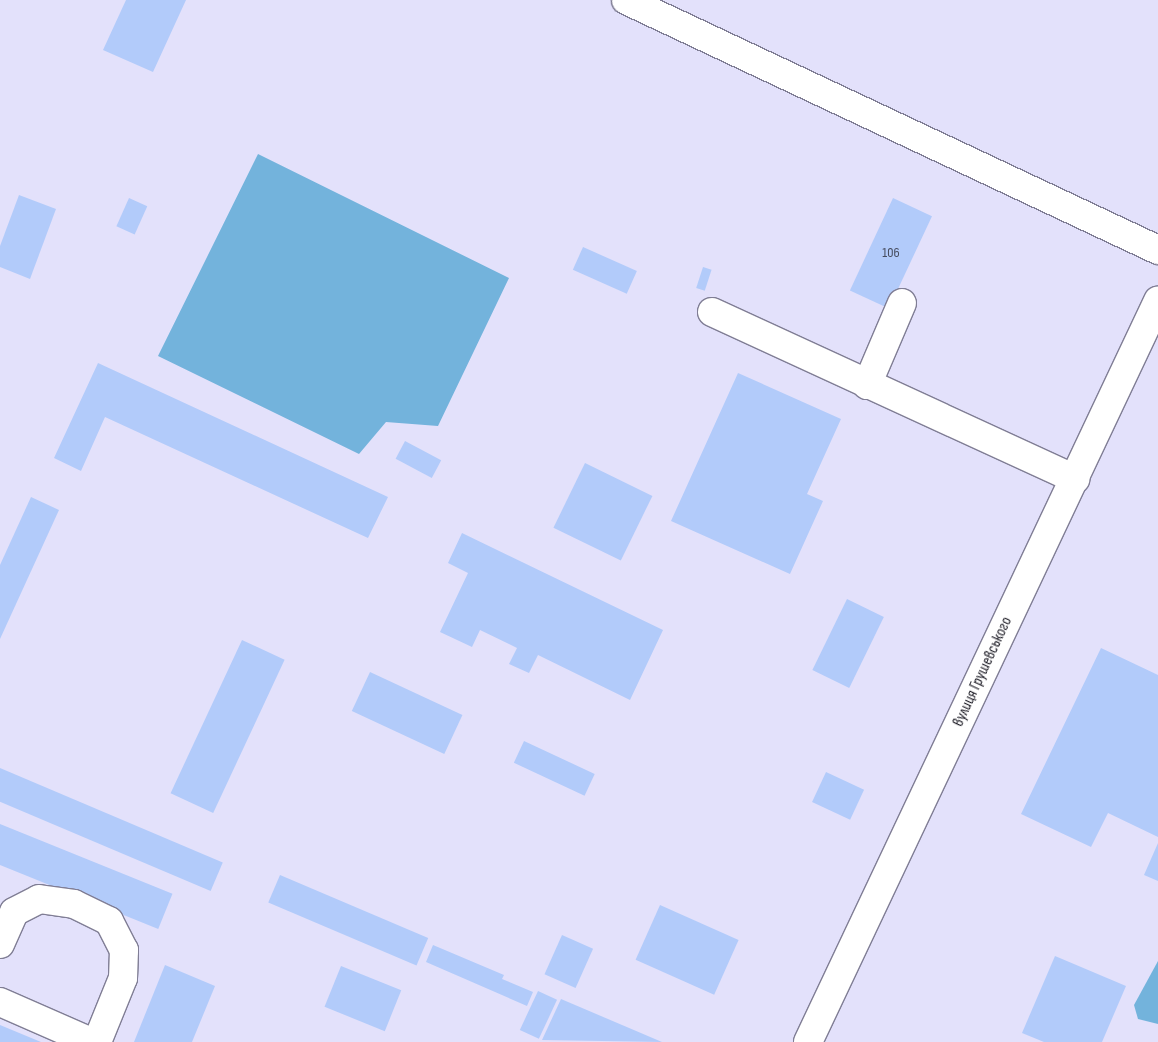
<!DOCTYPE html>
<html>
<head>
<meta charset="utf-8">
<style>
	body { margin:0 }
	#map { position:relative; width:1158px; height:1042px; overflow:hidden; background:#e3e1fb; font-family:"Sofia Sans Condensed",sans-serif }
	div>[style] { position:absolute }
	.water>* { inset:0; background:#73b3dc }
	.building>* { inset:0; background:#b2cbfa; transform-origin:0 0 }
	.roads { filter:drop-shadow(1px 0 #807e95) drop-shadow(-1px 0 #807e95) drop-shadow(0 1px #807e95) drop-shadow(0 -1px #807e95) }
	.minor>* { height:28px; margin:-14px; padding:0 14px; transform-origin:14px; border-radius:14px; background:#fff }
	span { translate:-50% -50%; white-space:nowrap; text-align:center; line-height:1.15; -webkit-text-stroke:4px #fff; paint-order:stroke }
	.number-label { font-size:14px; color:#464c5e }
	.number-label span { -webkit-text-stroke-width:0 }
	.street-label { font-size:16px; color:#22212a }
</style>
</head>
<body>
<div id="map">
	<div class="water">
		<i style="clip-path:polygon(258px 154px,509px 278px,438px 426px,386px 422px,359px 454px,158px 356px)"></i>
		<i style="clip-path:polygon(1158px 961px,1158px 1024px,1138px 1019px,1134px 1005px)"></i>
	</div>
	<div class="building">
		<i style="clip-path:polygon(126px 0,186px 0,153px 72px,103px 50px)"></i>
		<i style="clip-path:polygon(19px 195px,56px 209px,30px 279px,0 267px,0 246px)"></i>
		<i style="left:129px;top:198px;width:20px;height:31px;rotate:24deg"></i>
		<i style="left:893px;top:198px;width:43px;height:102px;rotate:25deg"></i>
		<i style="left:583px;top:247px;width:59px;height:25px;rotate:24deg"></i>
		<i style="left:703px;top:267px;width:9px;height:22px;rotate:18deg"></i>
		<i style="clip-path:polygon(98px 363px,388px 497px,368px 538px,105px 417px,81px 471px,54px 458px)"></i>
		<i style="clip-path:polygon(738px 373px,841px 419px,807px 494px,823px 501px,790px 574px,671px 521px)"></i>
		<i style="left:405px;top:441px;width:41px;height:20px;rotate:28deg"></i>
		<i style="left:585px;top:463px;width:75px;height:72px;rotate:26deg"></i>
		<i style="clip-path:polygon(31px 497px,59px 510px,0 639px,0 565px)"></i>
		<i style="clip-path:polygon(462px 533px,663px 630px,630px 700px,538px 655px,529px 673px,509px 664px,517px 648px,480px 630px,472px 647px,440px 632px,468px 573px,448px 563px)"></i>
		<i style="left:847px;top:599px;width:41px;height:79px;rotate:26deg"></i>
		<i style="left:242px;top:640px;width:47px;height:169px;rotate:25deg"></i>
		<i style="clip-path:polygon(1101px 648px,1158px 675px,1158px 837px,1108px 813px,1091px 847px,1021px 814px)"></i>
		<i style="left:370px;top:672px;width:102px;height:43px;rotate:25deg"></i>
		<i style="left:524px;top:741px;width:78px;height:24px;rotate:25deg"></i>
		<i style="left:0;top:768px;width:242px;height:31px;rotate:23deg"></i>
		<i style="left:826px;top:772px;width:42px;height:33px;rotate:25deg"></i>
		<i style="left:0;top:824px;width:186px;height:38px;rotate:22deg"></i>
		<i style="clip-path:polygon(1158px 843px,1158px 881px,1144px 875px)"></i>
		<i style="left:280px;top:875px;width:161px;height:30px;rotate:23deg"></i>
		<i style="left:660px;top:905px;width:86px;height:60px;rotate:24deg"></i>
		<i style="left:562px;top:935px;width:34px;height:43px;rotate:24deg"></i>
		<i style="clip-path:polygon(433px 945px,504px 975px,502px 979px,533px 992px,527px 1006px,426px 962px)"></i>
		<i style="clip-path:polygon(1055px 956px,1126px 986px,1102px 1042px,1044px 1042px,1022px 1033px)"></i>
		<i style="clip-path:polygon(165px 965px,215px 986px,192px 1042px,134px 1042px)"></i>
		<i style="left:341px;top:966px;width:65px;height:44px;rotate:22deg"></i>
		<i style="left:538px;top:991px;width:21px;height:43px;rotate:25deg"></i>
		<i style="clip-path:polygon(561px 999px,662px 1042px,542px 1040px)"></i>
		<i style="clip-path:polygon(0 1025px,41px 1042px,0 1042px)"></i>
	</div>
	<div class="roads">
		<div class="minor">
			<i style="left:626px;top:0;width:588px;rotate:25.17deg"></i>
			<i style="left:712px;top:312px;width:400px;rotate:24.7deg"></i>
			<i style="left:867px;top:385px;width:89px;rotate:-66.9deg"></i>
			<i style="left:0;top:944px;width:35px;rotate:-66deg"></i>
			<i style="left:14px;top:912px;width:28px;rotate:-27deg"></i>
			<i style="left:39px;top:899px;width:35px;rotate:8deg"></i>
			<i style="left:74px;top:904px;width:39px;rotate:26deg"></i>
			<i style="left:109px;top:921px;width:33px;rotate:63deg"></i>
			<i style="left:124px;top:950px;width:28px;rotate:92deg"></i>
			<i style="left:123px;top:978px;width:69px;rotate:112.1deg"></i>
			<i style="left:0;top:1002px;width:99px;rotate:23.7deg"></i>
			<i style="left:808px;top:1042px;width:820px;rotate:-64.72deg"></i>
		</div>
	</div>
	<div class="number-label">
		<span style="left:891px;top:253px">106</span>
	</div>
	<div class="street-label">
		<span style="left:983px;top:672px;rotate:-65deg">вулиця Грушевського</span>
	</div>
</div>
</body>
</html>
